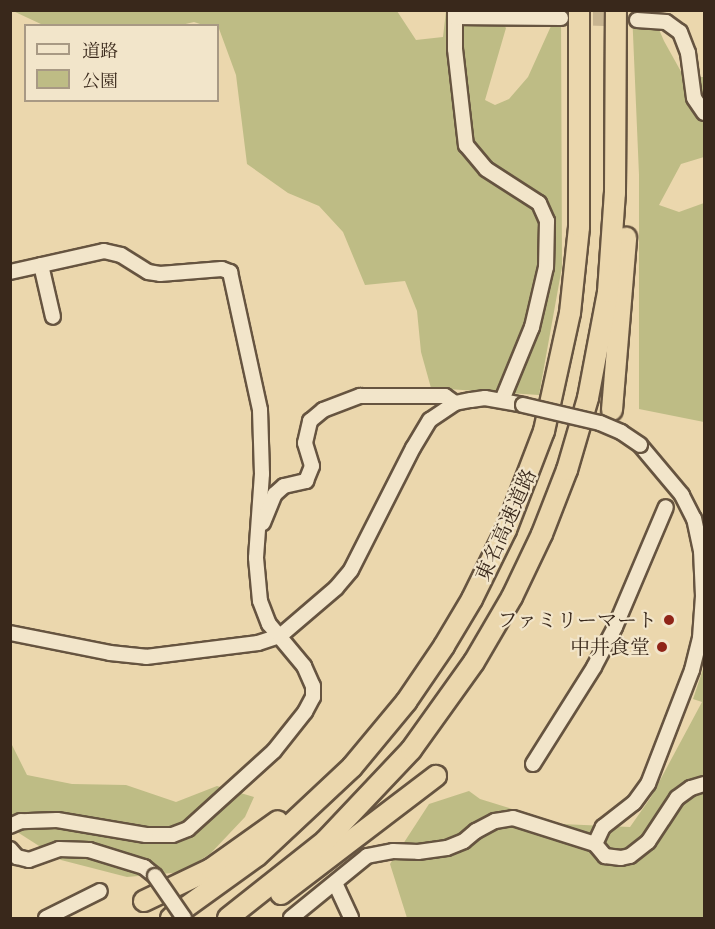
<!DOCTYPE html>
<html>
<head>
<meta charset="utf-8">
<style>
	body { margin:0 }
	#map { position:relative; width:715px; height:929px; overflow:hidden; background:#ebd7ad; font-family:"Libre Caslon Text","Noto Serif JP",serif }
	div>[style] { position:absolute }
	.green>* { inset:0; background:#bebc85 }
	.minor-tunnel>* { height:14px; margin-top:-7px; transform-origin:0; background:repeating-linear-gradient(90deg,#c7b490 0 14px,transparent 0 21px) }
	.roads { filter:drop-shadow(2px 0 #665440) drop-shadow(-2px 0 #665440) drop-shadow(0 2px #665440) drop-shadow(0 -2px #665440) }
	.minor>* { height:14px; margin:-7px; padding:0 7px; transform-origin:7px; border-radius:7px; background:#f2e5ca }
	.highway>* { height:20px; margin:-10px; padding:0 10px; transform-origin:10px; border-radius:10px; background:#ebd7ad }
	.bridges { filter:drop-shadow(2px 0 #665440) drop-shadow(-2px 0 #665440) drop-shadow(0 2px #665440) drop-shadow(0 -2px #665440) }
	.minor-bridge>* { height:14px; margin:-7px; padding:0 7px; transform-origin:7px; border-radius:7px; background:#f2e5ca }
	.dots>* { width:16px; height:16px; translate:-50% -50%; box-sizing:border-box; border:3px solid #f2e5ca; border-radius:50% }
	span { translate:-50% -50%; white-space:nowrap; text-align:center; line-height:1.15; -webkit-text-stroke:4.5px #f2e5ca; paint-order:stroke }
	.street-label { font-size:20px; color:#39281b }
	.poi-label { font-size:20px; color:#39281b }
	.right { translate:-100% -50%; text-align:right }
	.frame { position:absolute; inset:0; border:12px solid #39281b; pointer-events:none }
	.legend { position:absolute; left:24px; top:24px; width:195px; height:78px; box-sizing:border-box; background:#f2e5ca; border:2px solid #a89984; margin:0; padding:8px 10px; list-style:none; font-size:18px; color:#39281b }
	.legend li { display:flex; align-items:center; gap:12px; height:30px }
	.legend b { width:30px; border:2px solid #a89984 }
</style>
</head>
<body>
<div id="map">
	<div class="green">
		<i style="clip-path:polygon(13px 11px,397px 11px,416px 40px,443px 37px,446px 11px,483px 11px,497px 16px,506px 28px,485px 100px,495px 105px,509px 99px,528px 77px,551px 26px,549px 11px,561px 11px,562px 267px,539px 395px,431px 388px,421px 352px,417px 311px,405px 281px,365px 285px,343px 232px,319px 206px,288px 193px,247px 164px,236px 75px,218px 26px,203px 25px,194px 22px,177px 26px,43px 25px)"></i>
		<i style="clip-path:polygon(632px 11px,651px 11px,664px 41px,684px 77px,704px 77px,704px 157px,681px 164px,659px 205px,679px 212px,704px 203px,704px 422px,639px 409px,639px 175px)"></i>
		<i style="clip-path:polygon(704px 666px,704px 918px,407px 918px,390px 864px,429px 804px,469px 791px,480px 799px,561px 824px,630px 827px,651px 797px,702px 702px,693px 699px)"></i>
		<i style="clip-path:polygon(10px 741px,27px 775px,72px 784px,126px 785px,176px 802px,217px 786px,254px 797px,245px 817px,211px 853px,183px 872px,127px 877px,61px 860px,11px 828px)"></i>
	</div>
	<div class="minor-tunnel">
		<i style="left:572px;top:18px;width:65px;rotate:1.8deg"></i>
	</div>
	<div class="roads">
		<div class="minor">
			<i style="left:455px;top:10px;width:39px;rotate:90deg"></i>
			<i style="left:455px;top:49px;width:97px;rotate:83.5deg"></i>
			<i style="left:466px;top:145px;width:31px;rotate:50deg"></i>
			<i style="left:486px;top:169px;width:63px;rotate:32.7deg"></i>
			<i style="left:539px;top:203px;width:20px;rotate:66deg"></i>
			<i style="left:547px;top:221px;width:46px;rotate:91.2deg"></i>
			<i style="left:546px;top:267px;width:62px;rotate:103.1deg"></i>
			<i style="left:532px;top:327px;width:79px;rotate:112.3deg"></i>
			<i style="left:455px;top:17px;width:106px;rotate:0.5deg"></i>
			<i style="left:637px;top:20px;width:29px;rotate:4deg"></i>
			<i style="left:666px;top:22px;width:17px;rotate:36deg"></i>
			<i style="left:680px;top:32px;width:22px;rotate:69deg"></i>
			<i style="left:688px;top:53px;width:45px;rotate:82.4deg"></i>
			<i style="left:694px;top:98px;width:18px;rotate:56deg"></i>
			<i style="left:41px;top:265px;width:53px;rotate:77deg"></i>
			<i style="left:10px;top:272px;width:96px;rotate:-12.6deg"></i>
			<i style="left:104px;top:251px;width:17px;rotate:13deg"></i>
			<i style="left:121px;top:255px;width:32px;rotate:32deg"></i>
			<i style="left:148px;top:272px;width:12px;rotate:9deg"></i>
			<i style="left:160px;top:274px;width:62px;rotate:-4.6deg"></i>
			<i style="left:222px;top:269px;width:9px;rotate:21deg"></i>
			<i style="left:230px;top:272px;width:141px;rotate:77.7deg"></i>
			<i style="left:260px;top:410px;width:64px;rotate:88.2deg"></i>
			<i style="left:262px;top:474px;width:84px;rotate:94.1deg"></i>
			<i style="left:256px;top:558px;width:43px;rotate:84.7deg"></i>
			<i style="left:260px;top:601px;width:25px;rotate:69deg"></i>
			<i style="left:269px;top:624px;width:55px;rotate:50.2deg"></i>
			<i style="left:304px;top:666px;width:22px;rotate:66deg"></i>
			<i style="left:313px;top:686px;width:11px;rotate:90deg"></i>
			<i style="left:313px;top:697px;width:17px;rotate:118deg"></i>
			<i style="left:305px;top:712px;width:50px;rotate:128.5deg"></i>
			<i style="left:274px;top:751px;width:116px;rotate:137.8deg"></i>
			<i style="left:188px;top:829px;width:17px;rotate:159deg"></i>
			<i style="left:172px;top:835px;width:26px;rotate:180deg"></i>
			<i style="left:146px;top:835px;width:90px;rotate:-170.4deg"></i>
			<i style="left:57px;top:820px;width:36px;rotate:178deg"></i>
			<i style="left:21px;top:821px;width:12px;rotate:156deg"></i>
			<i style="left:263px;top:523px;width:31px;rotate:-68deg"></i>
			<i style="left:275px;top:494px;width:12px;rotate:-42deg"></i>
			<i style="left:284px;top:486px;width:23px;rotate:-13deg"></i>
			<i style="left:306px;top:481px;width:16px;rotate:-68deg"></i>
			<i style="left:312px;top:466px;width:24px;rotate:-107deg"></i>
			<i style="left:305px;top:443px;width:23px;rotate:-77deg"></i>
			<i style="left:310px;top:421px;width:17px;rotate:-40deg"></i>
			<i style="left:323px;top:410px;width:40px;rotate:-21deg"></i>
			<i style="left:360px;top:396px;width:85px"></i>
			<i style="left:445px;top:396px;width:12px;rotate:35deg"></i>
			<i style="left:10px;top:633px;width:102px;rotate:11.3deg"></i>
			<i style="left:110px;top:653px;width:36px;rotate:6deg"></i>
			<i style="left:146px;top:657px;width:113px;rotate:-7.1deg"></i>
			<i style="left:258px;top:643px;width:23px;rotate:-18deg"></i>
			<i style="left:280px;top:636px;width:74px;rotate:-40.6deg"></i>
			<i style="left:336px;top:588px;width:23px;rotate:-50deg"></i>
			<i style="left:351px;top:570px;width:137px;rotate:-63.1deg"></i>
			<i style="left:413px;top:448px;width:33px;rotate:-59deg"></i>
			<i style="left:430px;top:420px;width:30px;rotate:-34deg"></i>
			<i style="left:455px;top:403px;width:16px;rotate:-11deg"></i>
			<i style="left:471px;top:400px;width:14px;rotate:-8deg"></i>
			<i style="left:485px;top:398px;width:39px;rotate:10deg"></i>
			<i style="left:533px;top:764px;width:115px;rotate:-57.8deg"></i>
			<i style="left:594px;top:667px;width:45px;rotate:-62.3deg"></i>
			<i style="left:615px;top:627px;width:130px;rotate:-67deg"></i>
			<i style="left:595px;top:844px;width:19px;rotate:-65deg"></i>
			<i style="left:603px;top:827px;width:39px;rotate:-38deg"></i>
			<i style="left:634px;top:803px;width:24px;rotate:-54deg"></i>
			<i style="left:648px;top:784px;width:122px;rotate:-68.9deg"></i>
			<i style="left:692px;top:670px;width:33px;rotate:-76deg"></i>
			<i style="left:700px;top:638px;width:42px;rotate:-85.9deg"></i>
			<i style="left:703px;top:596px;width:45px;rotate:-92.5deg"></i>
			<i style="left:701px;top:551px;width:33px;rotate:-102deg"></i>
			<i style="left:694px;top:519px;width:27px;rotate:-117deg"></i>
			<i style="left:682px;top:495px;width:65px;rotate:-130deg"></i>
			<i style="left:10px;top:849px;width:11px;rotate:49deg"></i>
			<i style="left:17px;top:857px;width:12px;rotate:14deg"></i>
			<i style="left:29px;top:860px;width:32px;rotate:-20deg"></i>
			<i style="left:59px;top:849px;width:30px;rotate:2deg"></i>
			<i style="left:89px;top:850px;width:58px;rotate:17.2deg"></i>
			<i style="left:144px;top:867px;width:14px;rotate:39deg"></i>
			<i style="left:335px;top:883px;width:38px;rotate:65deg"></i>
			<i style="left:46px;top:918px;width:60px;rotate:-26.6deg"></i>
			<i style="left:291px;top:918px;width:98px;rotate:-39.2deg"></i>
			<i style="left:367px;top:856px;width:26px;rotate:-11deg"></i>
			<i style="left:393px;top:851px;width:25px;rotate:2deg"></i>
			<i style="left:418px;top:852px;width:29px;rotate:-8deg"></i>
			<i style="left:447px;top:848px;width:18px;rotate:-22deg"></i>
			<i style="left:464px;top:841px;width:16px;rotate:-40deg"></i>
			<i style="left:476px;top:831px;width:21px;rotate:-28deg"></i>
			<i style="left:495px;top:821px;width:18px;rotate:-9deg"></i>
			<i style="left:513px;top:818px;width:86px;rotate:17.6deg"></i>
			<i style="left:595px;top:844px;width:16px;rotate:50deg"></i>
			<i style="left:605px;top:856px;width:16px;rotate:7deg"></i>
			<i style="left:621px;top:858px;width:9px;rotate:-13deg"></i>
			<i style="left:630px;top:856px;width:23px;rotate:-38deg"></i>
			<i style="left:648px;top:842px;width:53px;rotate:-56.6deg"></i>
			<i style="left:677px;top:798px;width:17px;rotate:-36deg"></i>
			<i style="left:691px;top:788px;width:14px;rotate:-17deg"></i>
		</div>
		<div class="highway">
			<i style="left:612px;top:410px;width:173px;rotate:-85.3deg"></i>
			<i style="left:281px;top:894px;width:195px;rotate:-37.3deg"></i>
			<i style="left:144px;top:901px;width:74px;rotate:-25.5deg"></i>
			<i style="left:211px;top:869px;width:82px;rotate:-35.6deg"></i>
			<i style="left:171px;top:918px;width:106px;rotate:-35.8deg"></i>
			<i style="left:257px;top:856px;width:130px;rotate:-43.1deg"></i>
			<i style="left:352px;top:767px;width:85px;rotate:-50.3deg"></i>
			<i style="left:406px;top:702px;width:68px;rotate:-55.8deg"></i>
			<i style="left:444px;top:646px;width:55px;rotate:-59.2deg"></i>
			<i style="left:472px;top:599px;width:77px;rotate:-63.8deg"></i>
			<i style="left:506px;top:530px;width:106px;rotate:-69deg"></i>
			<i style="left:544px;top:431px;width:121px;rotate:-77.6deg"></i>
			<i style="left:570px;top:313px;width:86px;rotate:-84deg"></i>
			<i style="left:579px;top:227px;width:217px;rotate:-90deg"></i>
			<i style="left:228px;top:918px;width:124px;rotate:-38.4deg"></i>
			<i style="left:325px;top:841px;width:125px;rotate:-46.6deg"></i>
			<i style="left:411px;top:750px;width:108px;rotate:-54.4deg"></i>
			<i style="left:474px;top:662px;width:75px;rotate:-59.7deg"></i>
			<i style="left:512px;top:597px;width:70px;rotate:-64.5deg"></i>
			<i style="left:542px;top:534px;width:69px;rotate:-68.7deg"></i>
			<i style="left:567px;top:470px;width:75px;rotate:-73.7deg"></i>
			<i style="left:588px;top:398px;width:108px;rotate:-79.3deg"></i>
			<i style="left:608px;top:292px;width:99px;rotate:-86deg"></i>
			<i style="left:615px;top:193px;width:183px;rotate:-89.7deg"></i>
		</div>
	</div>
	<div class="bridges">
		<div class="minor-bridge">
			<i style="left:523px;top:405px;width:79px;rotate:13.2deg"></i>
			<i style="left:600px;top:423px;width:23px;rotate:23deg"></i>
			<i style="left:621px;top:432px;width:23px;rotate:34deg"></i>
			<i style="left:155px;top:876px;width:51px;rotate:55.4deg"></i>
		</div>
	</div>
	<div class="dots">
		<i style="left:669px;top:620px;background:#8f2418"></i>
		<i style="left:662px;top:647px;background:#8f2418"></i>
	</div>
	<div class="street-label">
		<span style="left:506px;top:525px;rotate:-66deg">東名高速道路</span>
	</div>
	<div class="poi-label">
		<span class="right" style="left:657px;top:620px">ファミリーマート</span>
		<span class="right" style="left:650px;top:647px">中井食堂</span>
	</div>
	<div class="frame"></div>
	<ul class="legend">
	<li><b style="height:8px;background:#f2e5ca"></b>道路</li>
	<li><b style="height:16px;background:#bebc85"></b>公園</li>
	</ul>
</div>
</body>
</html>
